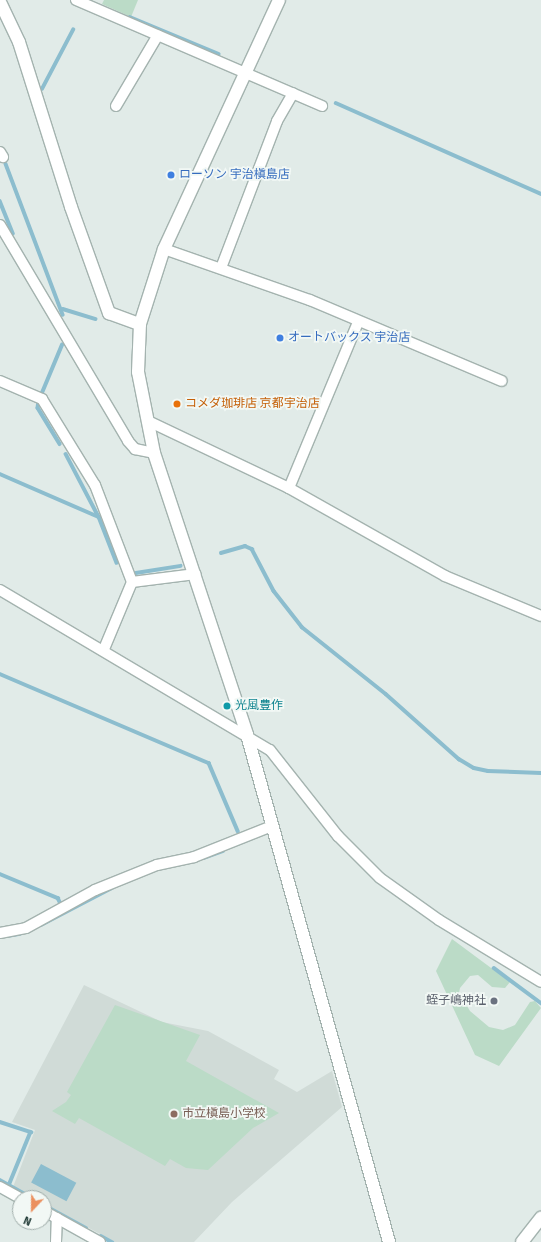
<!DOCTYPE html>
<html>
<head>
<meta charset="utf-8">
<style>
	body { margin:0 }
	#map { position:relative; width:541px; height:1242px; overflow:hidden; background:#e1ebe8; font-family:Signika,"Noto Sans JP",sans-serif }
	div>[style] { position:absolute }
	.built>* { inset:0; background:#d0dbd7 }
	.green>* { inset:0; background:#bbdbc7 }
	.water>* { inset:0; background:#8cbdce; transform-origin:0 0 }
	.stream>* { height:3.5px; margin:-1.75px; padding:0 1.75px; transform-origin:1.75px; border-radius:1.75px; background:#8cbdce }
	.roads { filter:drop-shadow(1px 0 #a4b3af) drop-shadow(-1px 0 #a4b3af) drop-shadow(0 1px #a4b3af) drop-shadow(0 -1px #a4b3af) }
	.street>* { height:10px; margin:-5px; padding:0 5px; transform-origin:5px; border-radius:5px; background:#fff }
	.secondary>* { height:12px; margin:-6px; padding:0 6px; transform-origin:6px; border-radius:6px; background:#fff }
	.dots>* { width:11px; height:11px; translate:-50% -50%; box-sizing:border-box; border:2px solid #f2f8f5; border-radius:50% }
	span { translate:-50% -50%; white-space:nowrap; text-align:center; line-height:1.15; -webkit-text-stroke:3.5px #f2f8f5; paint-order:stroke }
	.shop-label { font-size:12px; color:#366cbe }
	.left { translate:0 -50%; text-align:left }
	.food-label { font-size:12px; color:#c56008 }
	.culture-label { font-size:12px; color:#0d838f }
	.worship-label { font-size:12px; color:#5b616d }
	.right { translate:-100% -50%; text-align:right }
	.education-label { font-size:12px; color:#785e54 }
	.north { position:absolute; left:12px; top:1190px; width:40px; height:40px; box-sizing:border-box; background:#f2f8f5; border:1px solid #9faca9; border-radius:50%; rotate:202deg; font-size:11px; font-weight:700; line-height:16px; text-align:center; color:#223b37 }
	.north::after { content:''; display:block; margin:auto; width:14px; height:18px; background:#eb905f; clip-path:polygon(50% 0,100% 100%,50% 72%,0 100%) }
</style>
</head>
<body>
<div id="map">
	<div class="built">
		<i style="clip-path:polygon(84px 985px,162px 1022px,208px 1031px,279px 1070px,274px 1079px,297px 1092px,332px 1071px,342px 1107px,232px 1202px,194px 1242px,115px 1242px,44px 1204px,44px 1198px,34px 1198px,13px 1187px,35px 1130px,12px 1122px)"></i>
	</div>
	<div class="green">
		<i style="clip-path:polygon(104px 0,138px 0,131px 17px,102px 4px)"></i>
		<i style="clip-path:polygon(452px 939px,510px 982px,505px 988px,492px 987px,478px 975px,470px 976px,460px 988px,459px 993px,470px 1011px,489px 1027px,503px 1030px,515px 1025px,530px 1002px,535px 1001px,541px 1008px,499px 1066px,475px 1055px,436px 971px)"></i>
		<i style="clip-path:polygon(115px 1005px,200px 1035px,186px 1061px,279px 1113px,253px 1128px,208px 1170px,186px 1168px,170px 1159px,165px 1166px,79px 1118px,75px 1124px,52px 1111px,66px 1102px,71px 1095px,67px 1092px)"></i>
	</div>
	<div class="water">
		<i style="left:41px;top:1164px;width:40px;height:21px;rotate:28deg"></i>
	</div>
	<div class="stream">
		<i style="left:130px;top:17px;width:96px;rotate:22.6deg"></i>
		<i style="left:42px;top:89px;width:67px;rotate:-62.3deg"></i>
		<i style="left:336px;top:103px;width:224px;rotate:23.9deg"></i>
		<i style="left:6px;top:164px;width:161px;rotate:69.3deg"></i>
		<i style="left:0;top:201px;width:35px;rotate:68deg"></i>
		<i style="left:63px;top:309px;width:34px;rotate:17deg"></i>
		<i style="left:42px;top:393px;width:52px;rotate:-67.4deg"></i>
		<i style="left:39px;top:401px;width:7px;rotate:98deg"></i>
		<i style="left:38px;top:408px;width:42px;rotate:58.6deg"></i>
		<i style="left:66px;top:454px;width:71px;rotate:62.4deg"></i>
		<i style="left:0;top:474px;width:108px;rotate:23.5deg"></i>
		<i style="left:99px;top:517px;width:49px;rotate:68.6deg"></i>
		<i style="left:221px;top:553px;width:25px;rotate:-16deg"></i>
		<i style="left:245px;top:546px;width:8px;rotate:23deg"></i>
		<i style="left:252px;top:549px;width:47px;rotate:62.4deg"></i>
		<i style="left:274px;top:591px;width:46px;rotate:52.1deg"></i>
		<i style="left:302px;top:627px;width:107px;rotate:38.6deg"></i>
		<i style="left:386px;top:694px;width:98px;rotate:41.7deg"></i>
		<i style="left:459px;top:759px;width:17px;rotate:31deg"></i>
		<i style="left:474px;top:768px;width:14px;rotate:12deg"></i>
		<i style="left:488px;top:771px;width:53px;rotate:2.2deg"></i>
		<i style="left:136px;top:573px;width:45px;rotate:-9deg"></i>
		<i style="left:0;top:674px;width:227px;rotate:23.1deg"></i>
		<i style="left:209px;top:763px;width:74px;rotate:66.9deg"></i>
		<i style="left:204px;top:858px;width:20px;rotate:-20deg"></i>
		<i style="left:0;top:874px;width:63px;rotate:22.5deg"></i>
		<i style="left:58px;top:898px;width:7px;rotate:63deg"></i>
		<i style="left:41px;top:925px;width:80px;rotate:-27.5deg"></i>
		<i style="left:7px;top:936px;width:13px;rotate:-9deg"></i>
		<i style="left:494px;top:968px;width:59px;rotate:36.7deg"></i>
		<i style="left:0;top:1122px;width:33px;rotate:18deg"></i>
		<i style="left:31px;top:1132px;width:58px;rotate:112.2deg"></i>
		<i style="left:0;top:1180px;width:37px;rotate:29deg"></i>
		<i style="left:44px;top:1205px;width:48px;rotate:28.7deg"></i>
		<i style="left:101px;top:1236px;width:13px;rotate:29deg"></i>
	</div>
	<div class="roads">
		<div class="street">
			<i style="left:76px;top:0;width:268px;rotate:23.3deg"></i>
			<i style="left:116px;top:106px;width:82px;rotate:-59.4deg"></i>
			<i style="left:0;top:152px;width:6px;rotate:59deg"></i>
			<i style="left:0;top:225px;width:251px;rotate:59.3deg"></i>
			<i style="left:128px;top:441px;width:11px;rotate:49deg"></i>
			<i style="left:135px;top:449px;width:19px;rotate:12deg"></i>
			<i style="left:164px;top:249px;width:155px;rotate:19.3deg"></i>
			<i style="left:310px;top:300px;width:208px;rotate:22.9deg"></i>
			<i style="left:221px;top:268px;width:157px;rotate:-69.1deg"></i>
			<i style="left:277px;top:121px;width:32px;rotate:-60deg"></i>
			<i style="left:0;top:381px;width:46px;rotate:23.2deg"></i>
			<i style="left:42px;top:399px;width:101px;rotate:58.4deg"></i>
			<i style="left:95px;top:485px;width:104px;rotate:69.1deg"></i>
			<i style="left:148px;top:421px;width:156px;rotate:25.4deg"></i>
			<i style="left:289px;top:488px;width:179px;rotate:29.4deg"></i>
			<i style="left:445px;top:576px;width:104px;rotate:22.6deg"></i>
			<i style="left:289px;top:488px;width:180px;rotate:-67.4deg"></i>
			<i style="left:0;top:590px;width:314px;rotate:30.7deg"></i>
			<i style="left:270px;top:750px;width:110px;rotate:51.7deg"></i>
			<i style="left:338px;top:836px;width:59px;rotate:45deg"></i>
			<i style="left:380px;top:878px;width:72px;rotate:35.4deg"></i>
			<i style="left:439px;top:920px;width:119px;rotate:31.3deg"></i>
			<i style="left:104px;top:649px;width:73px;rotate:-67.3deg"></i>
			<i style="left:132px;top:582px;width:64px;rotate:-7.2deg"></i>
			<i style="left:0;top:933px;width:26px;rotate:-11deg"></i>
			<i style="left:26px;top:928px;width:79px;rotate:-28.8deg"></i>
			<i style="left:95px;top:890px;width:67px;rotate:-22deg"></i>
			<i style="left:157px;top:865px;width:38px;rotate:-12deg"></i>
			<i style="left:194px;top:857px;width:84px;rotate:-21.7deg"></i>
			<i style="left:0;top:1187px;width:23px;rotate:29deg"></i>
			<i style="left:44px;top:1211px;width:64px;rotate:29deg"></i>
			<i style="left:56px;top:1242px;width:24px;rotate:-88deg"></i>
		</div>
		<div class="secondary">
			<i style="left:0;top:2px;width:44px;rotate:64.6deg"></i>
			<i style="left:19px;top:42px;width:173px;rotate:72.5deg"></i>
			<i style="left:71px;top:207px;width:113px;rotate:70.3deg"></i>
			<i style="left:109px;top:313px;width:33px;rotate:20deg"></i>
			<i style="left:140px;top:324px;width:48px;rotate:92.4deg"></i>
			<i style="left:138px;top:372px;width:83px;rotate:78.8deg"></i>
			<i style="left:154px;top:453px;width:297px;rotate:71.7deg"></i>
			<i style="left:247px;top:735px;width:527px;rotate:74.35deg"></i>
			<i style="left:140px;top:324px;width:79px;rotate:-72.3deg"></i>
			<i style="left:164px;top:249px;width:274px;rotate:-65.2deg"></i>
			<i style="left:522px;top:1242px;width:31px;rotate:-52deg"></i>
		</div>
	</div>
	<div class="dots">
		<i style="left:171px;top:175px;background:#3f7fe0"></i>
		<i style="left:280px;top:338px;background:#3f7fe0"></i>
		<i style="left:177px;top:404px;background:#e8710a"></i>
		<i style="left:227px;top:706px;background:#0f9aa8"></i>
		<i style="left:494px;top:1001px;background:#6b7280"></i>
		<i style="left:174px;top:1114px;background:#8d6e63"></i>
	</div>
	<div class="shop-label">
		<span class="left" style="left:179px;top:175px">ローソン 宇治槇島店</span>
		<span class="left" style="left:288px;top:338px">オートバックス 宇治店</span>
	</div>
	<div class="food-label">
		<span class="left" style="left:185px;top:404px">コメダ珈琲店 京都宇治店</span>
	</div>
	<div class="culture-label">
		<span class="left" style="left:235px;top:706px">光風豊作</span>
	</div>
	<div class="worship-label">
		<span class="right" style="left:486px;top:1001px">蛭子嶋神社</span>
	</div>
	<div class="education-label">
		<span class="left" style="left:182px;top:1114px">市立槇島小学校</span>
	</div>
	<div class="north">N</div>
</div>
</body>
</html>
